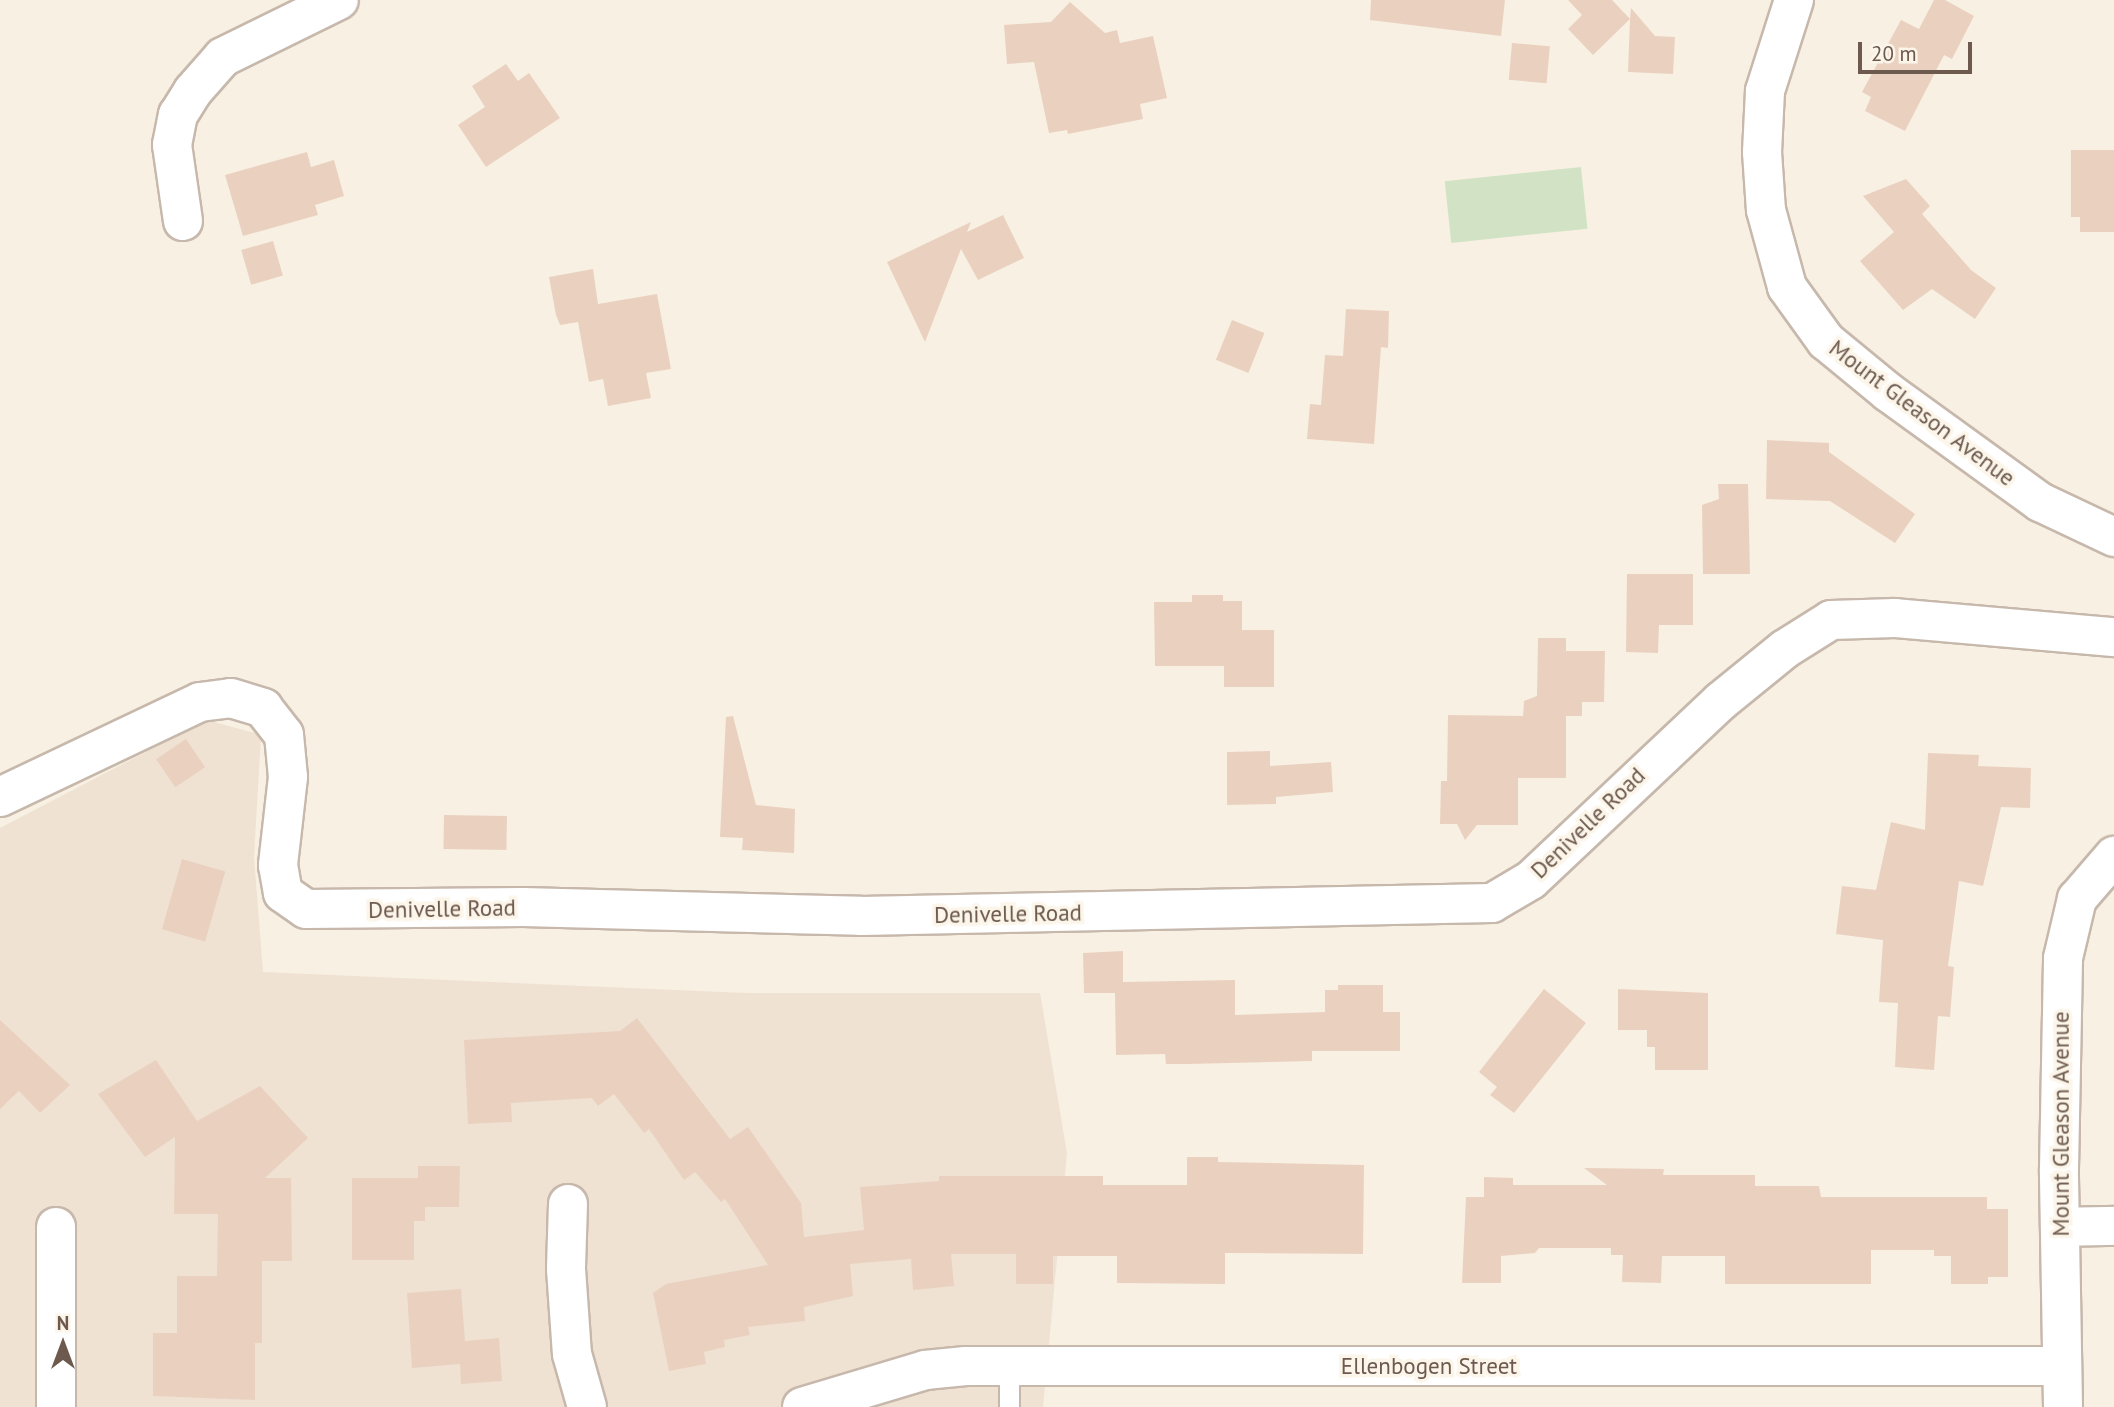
<!DOCTYPE html>
<html>
<head>
<meta charset="utf-8">
<style>
	body { margin:0 }
	#map { position:relative; width:2114px; height:1407px; overflow:hidden; background:#f8f0e3; font-family:"PT Sans",sans-serif }
	div>[style] { position:absolute }
	.residential>* { inset:0; background:#efe2d3 }
	.green>* { inset:0; background:#d1e3c4; transform-origin:0 0 }
	.building>* { inset:0; background:#ead1bf; transform-origin:0 0 }
	.roads { filter:drop-shadow(2px 0 #c7b8ac) drop-shadow(-2px 0 #c7b8ac) drop-shadow(0 2px #c7b8ac) drop-shadow(0 -2px #c7b8ac) }
	.service>* { height:19px; margin:-9.5px; padding:0 9.5px; transform-origin:9.5px; border-radius:9.5px; background:#fff }
	.minor>* { height:38px; margin:-19px; padding:0 19px; transform-origin:19px; border-radius:19px; background:#fff }
	.tertiary>* { height:38px; margin:-19px; padding:0 19px; transform-origin:19px; border-radius:19px; background:#fff }
	span { translate:-50% -50%; white-space:nowrap; text-align:center; line-height:1.15; -webkit-text-stroke:7px #fcf5e9; paint-order:stroke }
	.street-label { font-size:23px; color:#6d594d }
	.north { position:absolute; left:28px; top:1309px; width:70px; height:70px; -webkit-text-stroke:5px #fcf5e9; paint-order:stroke; rotate:0deg; font-size:19px; font-weight:700; line-height:28px; text-align:center; color:#6d594d }
	.north::after { content:''; display:block; margin:auto; width:24px; height:32px; background:#6d594d; clip-path:polygon(50% 0,100% 100%,50% 72%,0 100%) }
	.scale { position:absolute; left:1858px; top:42px; width:114px; height:32px; box-sizing:border-box; border:4px solid #6d594d; border-top:0; padding-left:9px; font-size:21px; line-height:24px; white-space:nowrap; color:#6d594d; -webkit-text-stroke:5px #fcf5e9; paint-order:stroke }
</style>
</head>
<body>
<div id="map">
	<div class="residential">
		<i style="clip-path:polygon(207px 720px,261px 735px,254px 857px,263px 972px,746px 993px,1040px 993px,1067px 1153px,1043px 1407px,0 1407px,0 828px)"></i>
	</div>
	<div class="green">
		<i style="left:1581px;top:167px;width:62px;height:137px;rotate:84deg"></i>
	</div>
	<div class="building">
		<i style="clip-path:polygon(1371px 0,1505px 0,1501px 36px,1370px 20px)"></i>
		<i style="clip-path:polygon(1568px 0,1612px 0,1630px 19px,1631px 8px,1655px 36px,1675px 37px,1673px 74px,1628px 72px,1630px 19px,1593px 55px,1568px 29px,1582px 15px)"></i>
		<i style="clip-path:polygon(1934px 0,1945px 0,1974px 16px,1952px 59px,1944px 55px,1905px 131px,1865px 111px,1871px 97px,1862px 92px,1901px 20px,1919px 29px)"></i>
		<i style="clip-path:polygon(1070px 2px,1105px 33px,1117px 30px,1120px 43px,1153px 36px,1167px 98px,1140px 104px,1143px 119px,1068px 134px,1067px 130px,1049px 133px,1034px 62px,1007px 64px,1004px 25px,1051px 22px)"></i>
		<i style="left:1512px;top:43px;width:38px;height:37px;rotate:5deg"></i>
		<i style="clip-path:polygon(506px 64px,518px 81px,529px 73px,560px 118px,486px 167px,458px 125px,485px 107px,472px 86px)"></i>
		<i style="clip-path:polygon(2071px 150px,2114px 150px,2114px 232px,2080px 232px,2080px 217px,2071px 217px)"></i>
		<i style="clip-path:polygon(307px 152px,311px 167px,334px 160px,344px 196px,315px 205px,318px 215px,243px 236px,225px 175px)"></i>
		<i style="clip-path:polygon(1906px 179px,1930px 206px,1922px 214px,1971px 270px,1996px 288px,1975px 319px,1932px 289px,1903px 310px,1860px 261px,1894px 232px,1863px 196px)"></i>
		<i style="clip-path:polygon(1003px 215px,1024px 258px,978px 280px,961px 249px,925px 342px,887px 262px,971px 222px,967px 232px)"></i>
		<i style="left:273px;top:241px;width:36px;height:33px;rotate:74deg"></i>
		<i style="clip-path:polygon(593px 269px,598px 304px,657px 294px,671px 369px,646px 373px,651px 398px,608px 406px,603px 379px,589px 382px,578px 322px,560px 325px,556px 315px,549px 277px)"></i>
		<i style="clip-path:polygon(1346px 309px,1389px 311px,1388px 348px,1381px 347px,1374px 444px,1307px 439px,1310px 404px,1321px 405px,1325px 355px,1343px 356px)"></i>
		<i style="left:1232px;top:320px;width:35px;height:43px;rotate:22deg"></i>
		<i style="clip-path:polygon(1767px 440px,1829px 443px,1829px 452px,1915px 514px,1895px 543px,1830px 501px,1766px 499px)"></i>
		<i style="clip-path:polygon(1718px 484px,1748px 484px,1750px 574px,1703px 574px,1702px 505px,1719px 499px)"></i>
		<i style="clip-path:polygon(1627px 574px,1693px 574px,1693px 625px,1659px 625px,1658px 653px,1626px 652px)"></i>
		<i style="clip-path:polygon(1192px 595px,1223px 595px,1223px 601px,1242px 601px,1242px 630px,1274px 630px,1274px 687px,1224px 687px,1224px 666px,1155px 666px,1154px 602px,1192px 602px)"></i>
		<i style="clip-path:polygon(1538px 638px,1566px 638px,1566px 651px,1605px 651px,1604px 702px,1582px 702px,1582px 716px,1566px 716px,1566px 778px,1518px 778px,1518px 825px,1477px 825px,1465px 840px,1457px 824px,1440px 824px,1441px 781px,1447px 781px,1448px 715px,1523px 716px,1524px 701px,1537px 696px)"></i>
		<i style="clip-path:polygon(733px 716px,756px 805px,795px 809px,794px 853px,742px 850px,743px 838px,720px 837px,726px 717px)"></i>
		<i style="left:186px;top:739px;width:34px;height:36px;rotate:56deg"></i>
		<i style="clip-path:polygon(1270px 751px,1270px 766px,1331px 762px,1333px 792px,1276px 797px,1276px 804px,1227px 805px,1227px 752px)"></i>
		<i style="clip-path:polygon(1928px 753px,1979px 755px,1978px 766px,2031px 768px,2030px 808px,2001px 807px,1983px 886px,1959px 881px,1948px 966px,1954px 967px,1950px 1017px,1938px 1016px,1934px 1070px,1895px 1067px,1898px 1003px,1879px 1002px,1883px 940px,1836px 934px,1842px 886px,1876px 890px,1891px 822px,1925px 830px)"></i>
		<i style="left:444px;top:815px;width:63px;height:34px;rotate:1deg"></i>
		<i style="left:182px;top:859px;width:45px;height:73px;rotate:16deg"></i>
		<i style="clip-path:polygon(1123px 951px,1123px 982px,1235px 980px,1235px 1015px,1325px 1012px,1325px 990px,1338px 990px,1338px 985px,1383px 985px,1383px 1012px,1400px 1012px,1400px 1051px,1312px 1051px,1312px 1061px,1187px 1064px,1166px 1064px,1165px 1054px,1116px 1055px,1115px 993px,1084px 993px,1083px 953px)"></i>
		<i style="clip-path:polygon(1544px 989px,1586px 1023px,1514px 1113px,1490px 1095px,1497px 1087px,1479px 1072px)"></i>
		<i style="clip-path:polygon(1618px 989px,1708px 993px,1708px 1070px,1655px 1070px,1655px 1047px,1647px 1047px,1647px 1030px,1618px 1030px)"></i>
		<i style="clip-path:polygon(637px 1018px,730px 1139px,748px 1127px,801px 1203px,804px 1237px,864px 1230px,860px 1187px,939px 1181px,939px 1176px,1103px 1176px,1103px 1185px,1187px 1185px,1187px 1157px,1218px 1157px,1218px 1162px,1364px 1165px,1363px 1254px,1225px 1253px,1225px 1284px,1117px 1283px,1117px 1256px,1053px 1256px,1053px 1284px,1016px 1284px,1016px 1254px,951px 1254px,954px 1286px,913px 1290px,911px 1259px,850px 1264px,853px 1296px,804px 1307px,805px 1321px,748px 1327px,750px 1335px,724px 1340px,725px 1347px,704px 1352px,706px 1364px,669px 1371px,653px 1293px,666px 1284px,768px 1265px,725px 1199px,721px 1202px,695px 1172px,684px 1180px,649px 1129px,644px 1133px,614px 1094px,598px 1106px,592px 1098px,511px 1103px,512px 1122px,468px 1124px,464px 1040px,620px 1031px)"></i>
		<i style="clip-path:polygon(0 1020px,70px 1085px,40px 1113px,19px 1091px,0 1109px)"></i>
		<i style="clip-path:polygon(156px 1060px,197px 1121px,260px 1086px,308px 1138px,265px 1178px,291px 1178px,292px 1261px,262px 1261px,262px 1343px,255px 1343px,255px 1400px,153px 1396px,153px 1333px,177px 1333px,177px 1276px,217px 1276px,218px 1214px,174px 1214px,175px 1137px,145px 1157px,98px 1094px)"></i>
		<i style="clip-path:polygon(418px 1166px,460px 1166px,459px 1207px,425px 1207px,425px 1221px,414px 1221px,414px 1260px,352px 1260px,352px 1178px,418px 1178px)"></i>
		<i style="clip-path:polygon(1584px 1168px,1664px 1169px,1663px 1175px,1755px 1175px,1755px 1186px,1819px 1186px,1821px 1197px,1987px 1197px,1987px 1209px,2008px 1209px,2008px 1277px,1988px 1277px,1988px 1284px,1951px 1284px,1951px 1256px,1934px 1256px,1934px 1250px,1871px 1250px,1871px 1284px,1725px 1284px,1725px 1256px,1662px 1256px,1661px 1283px,1622px 1282px,1623px 1255px,1611px 1255px,1611px 1248px,1539px 1248px,1535px 1253px,1501px 1256px,1501px 1283px,1462px 1283px,1466px 1197px,1484px 1197px,1484px 1177px,1513px 1178px,1513px 1185px,1607px 1185px)"></i>
		<i style="clip-path:polygon(461px 1289px,465px 1341px,499px 1338px,502px 1381px,461px 1384px,460px 1364px,412px 1368px,407px 1293px)"></i>
	</div>
	<div class="roads">
		<div class="service">
			<i style="left:1009px;top:1366px;width:41px;rotate:90deg"></i>
		</div>
		<div class="minor">
			<i style="left:183px;top:221px;width:77px;rotate:-98.2deg"></i>
			<i style="left:172px;top:145px;width:31px;rotate:-79deg"></i>
			<i style="left:178px;top:115px;width:28px;rotate:-58deg"></i>
			<i style="left:193px;top:91px;width:45px;rotate:-48.6deg"></i>
			<i style="left:223px;top:57px;width:129px;rotate:-26.2deg"></i>
			<i style="left:0;top:797px;width:221px;rotate:-25.4deg"></i>
			<i style="left:200px;top:702px;width:31px;rotate:-7deg"></i>
			<i style="left:231px;top:698px;width:34px;rotate:17deg"></i>
			<i style="left:263px;top:708px;width:34px;rotate:52deg"></i>
			<i style="left:284px;top:735px;width:42px;rotate:84.6deg"></i>
			<i style="left:288px;top:777px;width:89px;rotate:96.5deg"></i>
			<i style="left:278px;top:865px;width:28px;rotate:80deg"></i>
			<i style="left:283px;top:893px;width:28px;rotate:35deg"></i>
			<i style="left:306px;top:909px;width:217px;rotate:-0.5deg"></i>
			<i style="left:523px;top:907px;width:338px;rotate:1.5deg"></i>
			<i style="left:861px;top:916px;width:631px;rotate:-1.18deg"></i>
			<i style="left:1492px;top:903px;width:45px;rotate:-30.5deg"></i>
			<i style="left:1531px;top:880px;width:261px;rotate:-43.3deg"></i>
			<i style="left:1721px;top:701px;width:82px;rotate:-39.1deg"></i>
			<i style="left:1785px;top:649px;width:54px;rotate:-32.2deg"></i>
			<i style="left:1831px;top:620px;width:64px;rotate:-1.8deg"></i>
			<i style="left:1895px;top:618px;width:220px;rotate:5deg"></i>
			<i style="left:568px;top:1204px;width:65px;rotate:91.8deg"></i>
			<i style="left:566px;top:1269px;width:85px;rotate:86deg"></i>
			<i style="left:572px;top:1354px;width:55px;rotate:74.2deg"></i>
			<i style="left:56px;top:1227px;width:180px;rotate:90deg"></i>
			<i style="left:2060px;top:1227px;width:54px;rotate:-1.1deg"></i>
			<i style="left:802px;top:1407px;width:128px;rotate:-16.7deg"></i>
			<i style="left:925px;top:1370px;width:41px;rotate:-5.6deg"></i>
			<i style="left:966px;top:1366px;width:1096px"></i>
		</div>
		<div class="tertiary">
			<i style="left:1794px;top:0;width:96px;rotate:107.7deg"></i>
			<i style="left:1765px;top:91px;width:61px;rotate:92.8deg"></i>
			<i style="left:1762px;top:152px;width:58px;rotate:86.1deg"></i>
			<i style="left:1766px;top:210px;width:80px;rotate:74.7deg"></i>
			<i style="left:1787px;top:287px;width:67px;rotate:54.2deg"></i>
			<i style="left:1826px;top:341px;width:80px;rotate:39.4deg"></i>
			<i style="left:1888px;top:392px;width:188px;rotate:35.9deg"></i>
			<i style="left:2040px;top:502px;width:82px;rotate:25.3deg"></i>
			<i style="left:2063px;top:1407px;width:238px;rotate:-91deg"></i>
			<i style="left:2059px;top:1169px;width:211px;rotate:-88.9deg"></i>
			<i style="left:2063px;top:958px;width:61px;rotate:-76.7deg"></i>
			<i style="left:2077px;top:899px;width:57px;rotate:-49.3deg"></i>
		</div>
	</div>
	<div class="street-label">
		<span style="left:1922px;top:413px;rotate:37deg">Mount Gleason Avenue</span>
		<span style="left:1588px;top:823px;rotate:-44deg">Denivelle Road</span>
		<span style="left:442px;top:909px;rotate:-1deg">Denivelle Road</span>
		<span style="left:1008px;top:914px;rotate:-1deg">Denivelle Road</span>
		<span style="left:2061px;top:1124px;rotate:-90deg">Mount Gleason Avenue</span>
		<span style="left:1429px;top:1366px">Ellenbogen Street</span>
	</div>
	<div class="north">N</div>
	<div class="scale">20 m</div>
</div>
</body>
</html>
